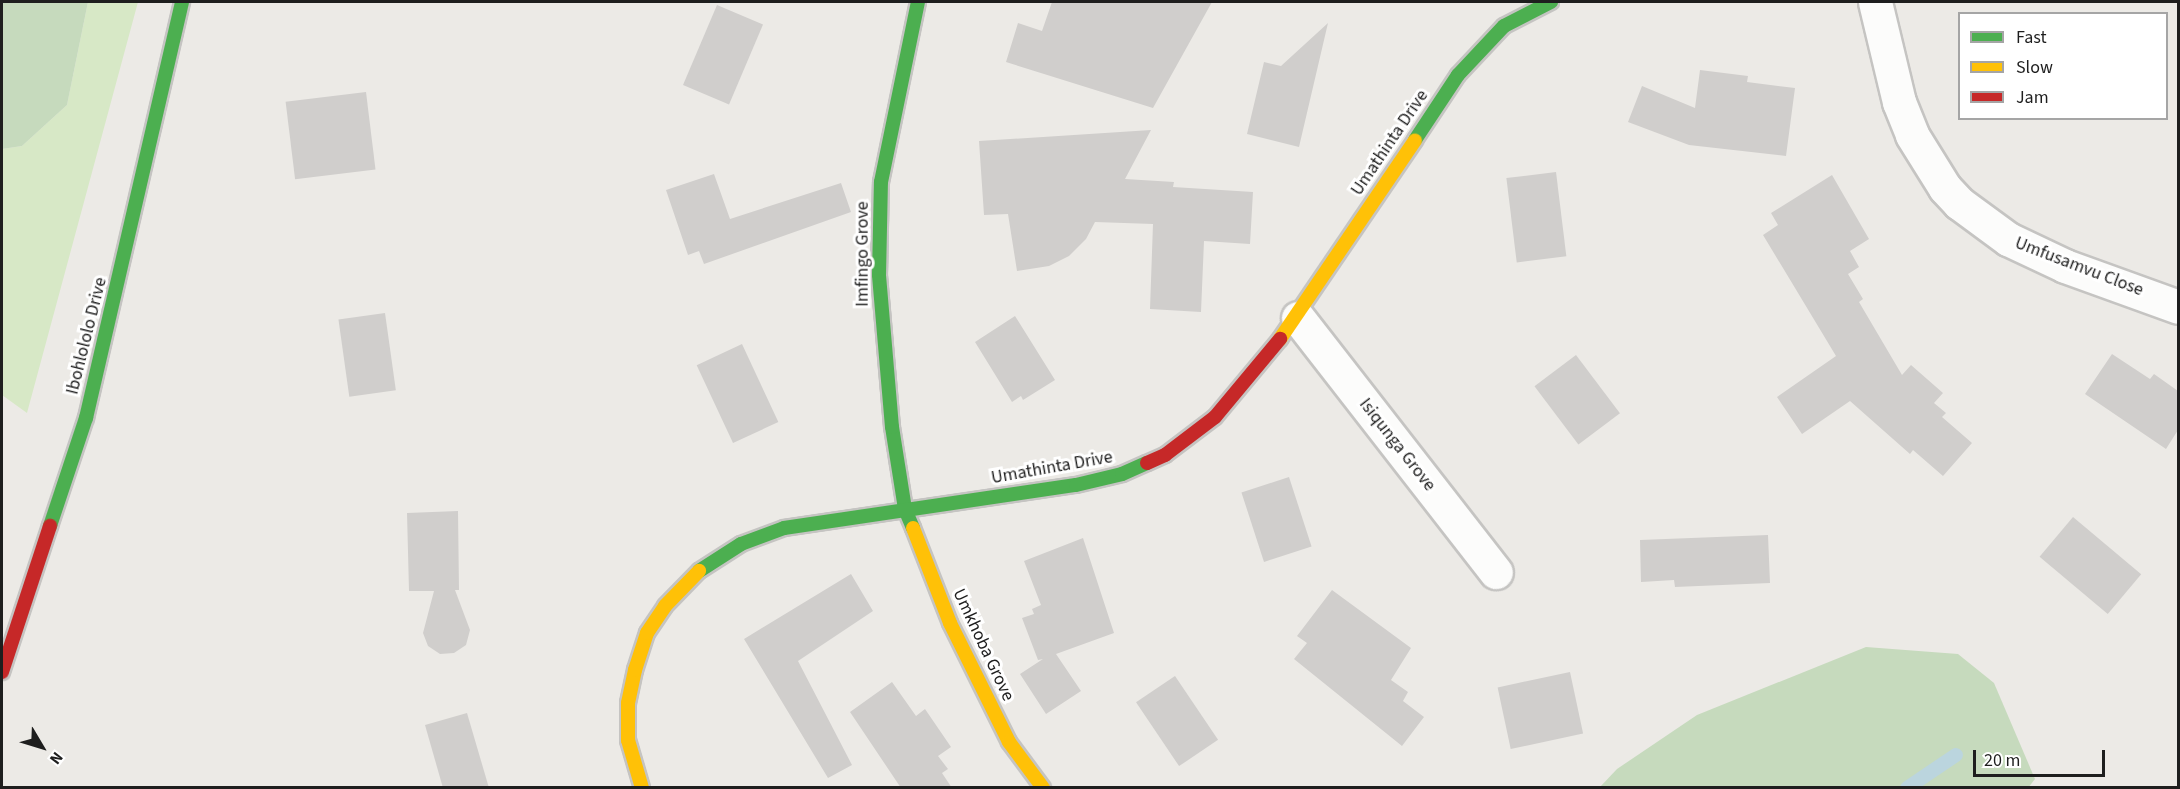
<!DOCTYPE html>
<html>
<head>
<meta charset="utf-8">
<style>
	body { margin:0 }
	#map { position:relative; width:2180px; height:789px; overflow:hidden; background:#eceae6; font-family:"Source Sans 3",sans-serif }
	div>[style] { position:absolute }
	.grass>* { inset:0; background:#d7e8c6 }
	.forest>* { inset:0; background:#c6dabd }
	.stream>* { height:14px; margin:-7px; padding:0 7px; transform-origin:7px; border-radius:7px; background:#bbd5de }
	.building>* { inset:0; background:#d0cecc; transform-origin:0 0 }
	.roads { filter:drop-shadow(2px 0 #c5c4c2) drop-shadow(-2px 0 #c5c4c2) drop-shadow(0 2px #c5c4c2) drop-shadow(0 -2px #c5c4c2) }
	.street>* { height:33px; margin:-16.5px; padding:0 16.5px; transform-origin:16.5px; border-radius:16.5px; background:#fcfcfb }
	.fast>* { height:14px; margin:-7px; padding:0 7px; transform-origin:7px; border-radius:7px; background:#4caf50 }
	.slow>* { height:14px; margin:-7px; padding:0 7px; transform-origin:7px; border-radius:7px; background:#ffc107 }
	.jam>* { height:14px; margin:-7px; padding:0 7px; transform-origin:7px; border-radius:7px; background:#c62828 }
	span { translate:-50% -50%; white-space:nowrap; text-align:center; line-height:1.15; -webkit-text-stroke:6px #fff; paint-order:stroke }
	.street-label { font-size:18px; color:#1e1e1e }
	.frame { position:absolute; inset:0; border:3px solid #1e1e1e; pointer-events:none }
	.legend { position:absolute; left:1958px; top:12px; width:210px; height:108px; box-sizing:border-box; background:#fff; border:2px solid #a5a5a5; margin:0; padding:8px 10px; list-style:none; font-size:18px; color:#1e1e1e }
	.legend li { display:flex; align-items:center; gap:12px; height:30px }
	.legend b { width:30px; border:2px solid #a5a5a5 }
	.north { position:absolute; left:12px; top:717px; width:60px; height:60px; -webkit-text-stroke:4px #fff; paint-order:stroke; rotate:128deg; font-size:16px; font-weight:700; line-height:24px; text-align:center; color:#1e1e1e }
	.north::after { content:''; display:block; margin:auto; width:21px; height:27px; background:#1e1e1e; clip-path:polygon(50% 0,100% 100%,50% 72%,0 100%) }
	.scale { position:absolute; left:1973px; top:750px; width:132px; height:27px; box-sizing:border-box; border:3px solid #1e1e1e; border-top:0; padding-left:8px; font-size:18px; line-height:21px; white-space:nowrap; color:#1e1e1e; -webkit-text-stroke:4px #fff; paint-order:stroke }
</style>
</head>
<body>
<div id="map">
	<div class="grass">
		<i style="clip-path:polygon(88px 2px,138px 2px,27px 413px,2px 395px,2px 149px,22px 146px,67px 105px)"></i>
	</div>
	<div class="forest">
		<i style="clip-path:polygon(2px 2px,88px 2px,67px 105px,22px 146px,2px 149px)"></i>
		<i style="clip-path:polygon(1866px 647px,1958px 654px,1994px 683px,2035px 779px,2028px 788px,1600px 787px,1617px 769px,1697px 715px)"></i>
	</div>
	<div class="stream">
		<i style="left:1907px;top:788px;width:59px;rotate:-34deg"></i>
	</div>
	<div class="building">
		<i style="clip-path:polygon(1052px 2px,1212px 2px,1153px 108px,1006px 62px,1018px 23px,1042px 31px)"></i>
		<i style="left:717px;top:5px;width:50px;height:87px;rotate:23deg"></i>
		<i style="clip-path:polygon(1328px 23px,1299px 147px,1247px 134px,1264px 62px,1281px 66px)"></i>
		<i style="clip-path:polygon(1700px 70px,1748px 76px,1747px 82px,1795px 88px,1786px 156px,1689px 145px,1628px 122px,1642px 86px,1695px 108px)"></i>
		<i style="left:366px;top:92px;width:78px;height:81px;rotate:83deg"></i>
		<i style="clip-path:polygon(1151px 130px,1125px 179px,1174px 182px,1173px 187px,1253px 192px,1250px 244px,1204px 241px,1201px 312px,1150px 309px,1153px 224px,1095px 222px,1086px 239px,1069px 256px,1049px 266px,1017px 271px,1008px 214px,984px 215px,979px 141px)"></i>
		<i style="left:1556px;top:172px;width:85px;height:50px;rotate:83deg"></i>
		<i style="clip-path:polygon(714px 174px,730px 219px,841px 183px,851px 212px,704px 264px,699px 251px,688px 255px,666px 190px)"></i>
		<i style="clip-path:polygon(1832px 175px,1869px 239px,1850px 251px,1859px 267px,1848px 274px,1863px 299px,1859px 302px,1902px 375px,1911px 365px,1943px 393px,1934px 403px,1946px 413px,1942px 417px,1972px 443px,1943px 476px,1913px 450px,1910px 454px,1850px 401px,1802px 434px,1777px 397px,1836px 356px,1763px 235px,1778px 225px,1771px 213px)"></i>
		<i style="left:385px;top:313px;width:78px;height:47px;rotate:82deg"></i>
		<i style="clip-path:polygon(1015px 316px,1055px 380px,1023px 400px,1021px 396px,1012px 402px,975px 342px)"></i>
		<i style="left:742px;top:344px;width:86px;height:50px;rotate:65deg"></i>
		<i style="clip-path:polygon(2112px 354px,2150px 379px,2154px 374px,2178px 391px,2178px 430px,2166px 449px,2085px 394px)"></i>
		<i style="left:1576px;top:355px;width:73px;height:52px;rotate:53deg"></i>
		<i style="left:1289px;top:477px;width:73px;height:50px;rotate:72deg"></i>
		<i style="clip-path:polygon(458px 511px,459px 590px,455px 590px,470px 630px,466px 645px,454px 653px,440px 654px,428px 646px,423px 633px,434px 591px,409px 591px,407px 513px)"></i>
		<i style="left:2073px;top:517px;width:89px;height:52px;rotate:40deg"></i>
		<i style="clip-path:polygon(1768px 535px,1770px 583px,1675px 587px,1674px 580px,1641px 582px,1640px 540px)"></i>
		<i style="clip-path:polygon(1083px 538px,1114px 633px,1056px 654px,1081px 691px,1046px 714px,1020px 674px,1043px 659px,1038px 660px,1022px 618px,1034px 614px,1032px 609px,1041px 605px,1024px 561px)"></i>
		<i style="clip-path:polygon(851px 574px,873px 611px,798px 661px,852px 765px,828px 778px,744px 639px)"></i>
		<i style="clip-path:polygon(1332px 590px,1411px 648px,1391px 680px,1408px 692px,1403px 701px,1424px 717px,1402px 746px,1294px 659px,1307px 643px,1297px 636px)"></i>
		<i style="left:1570px;top:672px;width:63px;height:74px;rotate:78deg"></i>
		<i style="left:1175px;top:676px;width:77px;height:47px;rotate:56deg"></i>
		<i style="clip-path:polygon(892px 682px,916px 716px,925px 709px,951px 747px,938px 756px,948px 769px,942px 773px,952px 788px,901px 788px,850px 712px)"></i>
		<i style="clip-path:polygon(467px 713px,489px 788px,443px 788px,425px 725px)"></i>
	</div>
	<div class="roads">
		<div class="street">
			<i style="left:1875px;top:2px;width:103px;rotate:76.5deg"></i>
			<i style="left:1899px;top:102px;width:35px;rotate:68deg"></i>
			<i style="left:1912px;top:135px;width:62px;rotate:58.1deg"></i>
			<i style="left:1945px;top:188px;width:21px;rotate:47deg"></i>
			<i style="left:1959px;top:203px;width:61px;rotate:36.3deg"></i>
			<i style="left:2008px;top:239px;width:63px;rotate:25.3deg"></i>
			<i style="left:2065px;top:266px;width:120px;rotate:19.9deg"></i>
			<i style="left:1298px;top:318px;width:322px;rotate:52.1deg"></i>
		</div>
		<div class="fast">
			<i style="left:1415px;top:140px;width:78px;rotate:-56.5deg"></i>
			<i style="left:1458px;top:75px;width:67px;rotate:-46.8deg"></i>
			<i style="left:1504px;top:26px;width:53px;rotate:-27.1deg"></i>
			<i style="left:50px;top:526px;width:114px;rotate:-71.6deg"></i>
			<i style="left:86px;top:418px;width:427px;rotate:-77deg"></i>
			<i style="left:913px;top:528px;width:21px;rotate:-113deg"></i>
			<i style="left:905px;top:509px;width:83px;rotate:-99deg"></i>
			<i style="left:892px;top:427px;width:153px;rotate:-94.9deg"></i>
			<i style="left:879px;top:275px;width:93px;rotate:-88.8deg"></i>
			<i style="left:881px;top:182px;width:184px;rotate:-78.4deg"></i>
			<i style="left:699px;top:571px;width:50px;rotate:-32.7deg"></i>
			<i style="left:741px;top:544px;width:46px;rotate:-20.4deg"></i>
			<i style="left:784px;top:528px;width:295px;rotate:-8.4deg"></i>
			<i style="left:1076px;top:485px;width:47px;rotate:-13.4deg"></i>
			<i style="left:1122px;top:474px;width:27px;rotate:-24deg"></i>
		</div>
		<div class="slow">
			<i style="left:1280px;top:339px;width:240px;rotate:-55.8deg"></i>
			<i style="left:913px;top:528px;width:102px;rotate:68.7deg"></i>
			<i style="left:950px;top:623px;width:133px;rotate:63.6deg"></i>
			<i style="left:1009px;top:742px;width:57px;rotate:53.5deg"></i>
			<i style="left:642px;top:788px;width:50px;rotate:-106.3deg"></i>
			<i style="left:628px;top:740px;width:37px;rotate:-90deg"></i>
			<i style="left:628px;top:703px;width:34px;rotate:-78deg"></i>
			<i style="left:635px;top:670px;width:39px;rotate:-72deg"></i>
			<i style="left:647px;top:633px;width:32px;rotate:-56deg"></i>
			<i style="left:665px;top:606px;width:49px;rotate:-45.8deg"></i>
		</div>
		<div class="jam">
			<i style="left:1147px;top:463px;width:20px;rotate:-24deg"></i>
			<i style="left:1165px;top:455px;width:63px;rotate:-37.2deg"></i>
			<i style="left:1215px;top:417px;width:102px;rotate:-50.2deg"></i>
			<i style="left:2px;top:672px;width:154px;rotate:-71.8deg"></i>
		</div>
	</div>
	<div class="street-label">
		<span style="left:1390px;top:143px;rotate:-56deg">Umathinta Drive</span>
		<span style="left:863px;top:254px;rotate:-90deg">Imfingo Grove</span>
		<span style="left:2079px;top:267px;rotate:21deg">Umfusamvu Close</span>
		<span style="left:87px;top:336px;rotate:-76deg">Ibohlololo Drive</span>
		<span style="left:1397px;top:445px;rotate:52deg">Isiqunga Grove</span>
		<span style="left:1052px;top:468px;rotate:-10deg">Umathinta Drive</span>
		<span style="left:983px;top:645px;rotate:65deg">Umkhoba Grove</span>
	</div>
	<div class="frame"></div>
	<ul class="legend">
	<li><b style="height:8px;background:#4caf50"></b>Fast</li>
	<li><b style="height:8px;background:#ffc107"></b>Slow</li>
	<li><b style="height:8px;background:#c62828"></b>Jam</li>
	</ul>
	<div class="north">N</div>
	<div class="scale">20 m</div>
</div>
</body>
</html>
